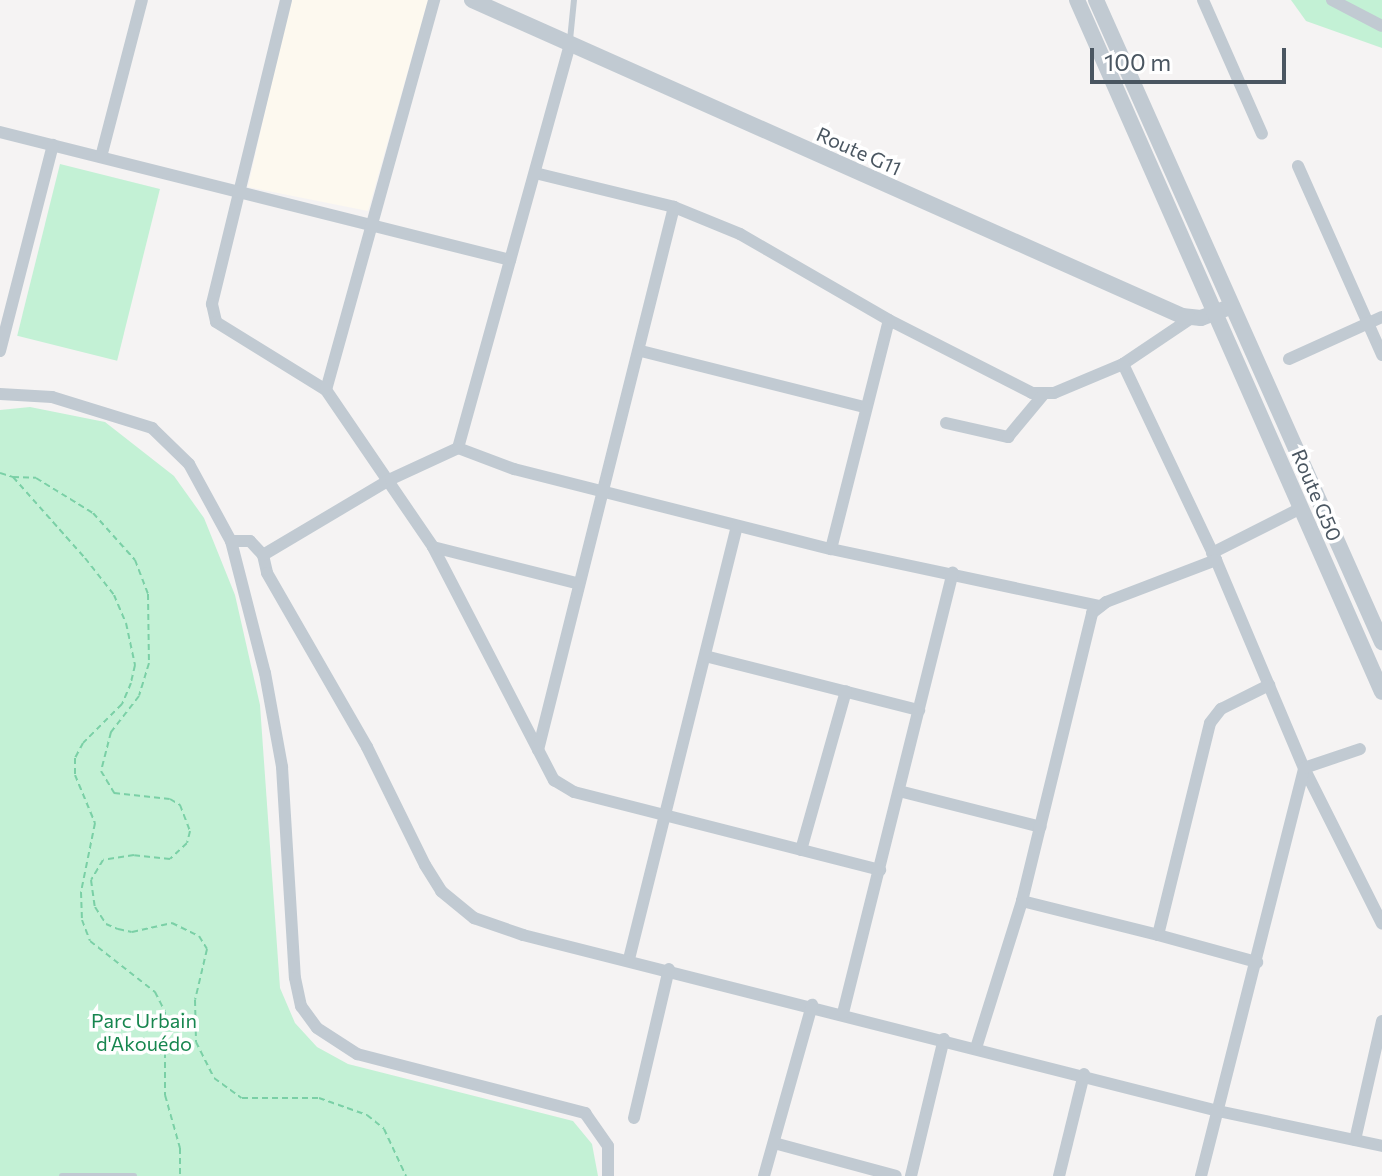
<!DOCTYPE html>
<html>
<head>
<meta charset="utf-8">
<style>
	body { margin:0 }
	#map { position:relative; width:1382px; height:1176px; overflow:hidden; background:#f5f3f3; font-family:Commissioner,sans-serif }
	div>[style] { position:absolute }
	.commercial>* { inset:0; background:#fdf9ef }
	.green>* { inset:0; background:#c3f1d5; transform-origin:0 0 }
	.path>* { height:2px; margin-top:-1px; transform-origin:0; background:repeating-linear-gradient(90deg,#7ad0a6 0 6px,transparent 0 10px) }
	.service>* { height:6px; margin:-3px; padding:0 3px; transform-origin:3px; border-radius:3px; background:#c1cad2 }
	.minor>* { height:12px; margin:-6px; padding:0 6px; transform-origin:6px; border-radius:6px; background:#c1cad2 }
	.tertiary>* { height:16px; margin:-8px; padding:0 8px; transform-origin:8px; border-radius:8px; background:#c1cad2 }
	span { translate:-50% -50%; white-space:nowrap; text-align:center; line-height:1.15; -webkit-text-stroke:7px #fff; paint-order:stroke }
	.street-label { font-size:20px; color:#4a5661 }
	.park-label { font-size:20px; color:#17864f }
	.scale { position:absolute; left:1090px; top:48px; width:196px; height:36px; box-sizing:border-box; border:4px solid #4a5661; border-top:0; padding-left:10px; font-size:24px; line-height:28px; white-space:nowrap; color:#4a5661; -webkit-text-stroke:6px #fff; paint-order:stroke }
</style>
</head>
<body>
<div id="map">
	<div class="commercial">
		<i style="clip-path:polygon(290px 0,428px 0,368px 211px,248px 187px)"></i>
	</div>
	<div class="green">
		<i style="clip-path:polygon(1291px 0,1382px 0,1382px 48px,1306px 21px)"></i>
		<i style="left:60px;top:164px;width:103px;height:177px;rotate:14deg"></i>
		<i style="clip-path:polygon(30px 407px,105px 422px,174px 476px,204px 518px,235px 595px,260px 705px,280px 988px,295px 1023px,317px 1047px,348px 1064px,573px 1121px,592px 1144px,598px 1176px,0 1176px,0 410px)"></i>
	</div>
	<div class="path">
		<i style="left:0;top:473px;width:14px;rotate:17deg"></i>
		<i style="left:13px;top:477px;width:108px;rotate:48.4deg"></i>
		<i style="left:85px;top:558px;width:47px;rotate:51.9deg"></i>
		<i style="left:114px;top:595px;width:30px;rotate:67deg"></i>
		<i style="left:126px;top:623px;width:43px;rotate:77.9deg"></i>
		<i style="left:135px;top:665px;width:18px;rotate:103deg"></i>
		<i style="left:131px;top:683px;width:23px;rotate:113deg"></i>
		<i style="left:122px;top:704px;width:55px;rotate:135deg"></i>
		<i style="left:83px;top:743px;width:17px;rotate:118deg"></i>
		<i style="left:75px;top:758px;width:17px;rotate:90deg"></i>
		<i style="left:75px;top:775px;width:52px;rotate:67.4deg"></i>
		<i style="left:95px;top:823px;width:70px;rotate:101.5deg"></i>
		<i style="left:81px;top:892px;width:28px;rotate:88deg"></i>
		<i style="left:82px;top:920px;width:22px;rotate:69deg"></i>
		<i style="left:90px;top:941px;width:83px;rotate:38.1deg"></i>
		<i style="left:155px;top:992px;width:22px;rotate:63deg"></i>
		<i style="left:165px;top:1012px;width:83px;rotate:90deg"></i>
		<i style="left:165px;top:1095px;width:55px;rotate:74.2deg"></i>
		<i style="left:180px;top:1148px;width:28px;rotate:90deg"></i>
		<i style="left:13px;top:477px;width:23px;rotate:2deg"></i>
		<i style="left:36px;top:478px;width:67px;rotate:31.6deg"></i>
		<i style="left:93px;top:513px;width:63px;rotate:48.2deg"></i>
		<i style="left:135px;top:560px;width:36px;rotate:69deg"></i>
		<i style="left:148px;top:594px;width:69px;rotate:89.2deg"></i>
		<i style="left:149px;top:663px;width:34px;rotate:107deg"></i>
		<i style="left:139px;top:696px;width:46px;rotate:127.9deg"></i>
		<i style="left:111px;top:732px;width:40px;rotate:104.4deg"></i>
		<i style="left:101px;top:771px;width:26px;rotate:59deg"></i>
		<i style="left:114px;top:793px;width:56px;rotate:6.1deg"></i>
		<i style="left:170px;top:799px;width:12px;rotate:31deg"></i>
		<i style="left:180px;top:805px;width:28px;rotate:69deg"></i>
		<i style="left:190px;top:831px;width:12px;rotate:104deg"></i>
		<i style="left:187px;top:843px;width:23px;rotate:137deg"></i>
		<i style="left:170px;top:859px;width:36px;rotate:-174deg"></i>
		<i style="left:134px;top:855px;width:31px;rotate:171deg"></i>
		<i style="left:103px;top:860px;width:23px;rotate:121deg"></i>
		<i style="left:91px;top:880px;width:27px;rotate:82deg"></i>
		<i style="left:95px;top:907px;width:20px;rotate:57deg"></i>
		<i style="left:106px;top:924px;width:13px;rotate:23deg"></i>
		<i style="left:118px;top:929px;width:14px;rotate:12deg"></i>
		<i style="left:132px;top:932px;width:41px;rotate:-12.7deg"></i>
		<i style="left:172px;top:923px;width:30px;rotate:26deg"></i>
		<i style="left:199px;top:936px;width:15px;rotate:58deg"></i>
		<i style="left:207px;top:949px;width:52px;rotate:103.2deg"></i>
		<i style="left:195px;top:1000px;width:42px;rotate:88.6deg"></i>
		<i style="left:196px;top:1042px;width:40px;rotate:63.4deg"></i>
		<i style="left:214px;top:1078px;width:34px;rotate:36deg"></i>
		<i style="left:242px;top:1098px;width:77px"></i>
		<i style="left:319px;top:1098px;width:51px;rotate:19.5deg"></i>
		<i style="left:367px;top:1115px;width:22px;rotate:39deg"></i>
		<i style="left:384px;top:1129px;width:52px;rotate:64.9deg"></i>
	</div>
	<div class="service">
		<i style="left:570px;top:40px;width:40px;rotate:-84.3deg"></i>
		<i style="left:62px;top:1176px;width:72px"></i>
	</div>
	<div class="minor">
		<i style="left:286px;top:0;width:313px;rotate:103.7deg"></i>
		<i style="left:212px;top:304px;width:18px;rotate:77deg"></i>
		<i style="left:216px;top:322px;width:129px;rotate:31.7deg"></i>
		<i style="left:326px;top:390px;width:190px;rotate:55.7deg"></i>
		<i style="left:433px;top:547px;width:263px;rotate:62.6deg"></i>
		<i style="left:554px;top:780px;width:23px;rotate:31deg"></i>
		<i style="left:574px;top:792px;width:316px;rotate:14.3deg"></i>
		<i style="left:1203px;top:0;width:146px;rotate:66.2deg"></i>
		<i style="left:1332px;top:0;width:56px;rotate:27.5deg"></i>
		<i style="left:0;top:132px;width:526px;rotate:14.09deg"></i>
		<i style="left:101px;top:157px;width:162px;rotate:-75.4deg"></i>
		<i style="left:1298px;top:166px;width:207px;rotate:66deg"></i>
		<i style="left:535px;top:173px;width:143px;rotate:13.7deg"></i>
		<i style="left:674px;top:207px;width:71px;rotate:22.2deg"></i>
		<i style="left:740px;top:234px;width:172px;rotate:30deg"></i>
		<i style="left:889px;top:320px;width:161px;rotate:27deg"></i>
		<i style="left:1032px;top:393px;width:22px"></i>
		<i style="left:1054px;top:393px;width:75px;rotate:-22.8deg"></i>
		<i style="left:1123px;top:364px;width:81px;rotate:-33.9deg"></i>
		<i style="left:0;top:351px;width:213px;rotate:-75.6deg"></i>
		<i style="left:641px;top:351px;width:230px;rotate:14.1deg"></i>
		<i style="left:1289px;top:359px;width:102px;rotate:-24.3deg"></i>
		<i style="left:1123px;top:364px;width:217px;rotate:64.6deg"></i>
		<i style="left:1216px;top:560px;width:226px;rotate:67.1deg"></i>
		<i style="left:1304px;top:768px;width:174px;rotate:63.4deg"></i>
		<i style="left:326px;top:390px;width:405px;rotate:-74.5deg"></i>
		<i style="left:0;top:394px;width:52px;rotate:3.3deg"></i>
		<i style="left:52px;top:397px;width:105px;rotate:17.2deg"></i>
		<i style="left:152px;top:428px;width:52px;rotate:44.2deg"></i>
		<i style="left:189px;top:464px;width:88px;rotate:61.4deg"></i>
		<i style="left:231px;top:541px;width:136px;rotate:75.6deg"></i>
		<i style="left:265px;top:673px;width:96px;rotate:79.7deg"></i>
		<i style="left:282px;top:767px;width:211px;rotate:86.5deg"></i>
		<i style="left:295px;top:978px;width:29px;rotate:78deg"></i>
		<i style="left:301px;top:1006px;width:27px;rotate:54deg"></i>
		<i style="left:317px;top:1028px;width:48px;rotate:33deg"></i>
		<i style="left:357px;top:1054px;width:236px;rotate:14.5deg"></i>
		<i style="left:585px;top:1113px;width:40px;rotate:55.1deg"></i>
		<i style="left:608px;top:1146px;width:30px;rotate:90deg"></i>
		<i style="left:946px;top:423px;width:64px;rotate:12.7deg"></i>
		<i style="left:1008px;top:437px;width:55px;rotate:-50.2deg"></i>
		<i style="left:458px;top:448px;width:60px;rotate:20.6deg"></i>
		<i style="left:514px;top:469px;width:327px;rotate:14.2deg"></i>
		<i style="left:831px;top:549px;width:275px;rotate:12deg"></i>
		<i style="left:231px;top:541px;width:19px"></i>
		<i style="left:250px;top:541px;width:19px;rotate:47deg"></i>
		<i style="left:263px;top:555px;width:18px;rotate:77deg"></i>
		<i style="left:267px;top:573px;width:201px;rotate:60.1deg"></i>
		<i style="left:367px;top:747px;width:131px;rotate:63.8deg"></i>
		<i style="left:425px;top:865px;width:31px;rotate:58deg"></i>
		<i style="left:441px;top:891px;width:43px;rotate:39.3deg"></i>
		<i style="left:474px;top:918px;width:52px;rotate:19.1deg"></i>
		<i style="left:523px;top:935px;width:717px;rotate:14.21deg"></i>
		<i style="left:1218px;top:1111px;width:168px;rotate:12deg"></i>
		<i style="left:433px;top:547px;width:147px;rotate:14.1deg"></i>
		<i style="left:831px;top:549px;width:236px;rotate:-75.8deg"></i>
		<i style="left:1212px;top:553px;width:100px;rotate:-26.8deg"></i>
		<i style="left:263px;top:555px;width:149px;rotate:-30.7deg"></i>
		<i style="left:391px;top:479px;width:74px;rotate:-24.8deg"></i>
		<i style="left:458px;top:448px;width:419px;rotate:-74.5deg"></i>
		<i style="left:705px;top:656px;width:221px;rotate:14.2deg"></i>
		<i style="left:538px;top:750px;width:560px;rotate:-75.94deg"></i>
		<i style="left:899px;top:791px;width:146px;rotate:14.2deg"></i>
		<i style="left:801px;top:850px;width:165px;rotate:-74.2deg"></i>
		<i style="left:1022px;top:901px;width:140px;rotate:14deg"></i>
		<i style="left:1158px;top:935px;width:218px;rotate:-76.2deg"></i>
		<i style="left:1210px;top:723px;width:18px;rotate:-52deg"></i>
		<i style="left:1221px;top:709px;width:54px;rotate:-26.6deg"></i>
		<i style="left:1158px;top:935px;width:103px;rotate:15.3deg"></i>
		<i style="left:629px;top:959px;width:446px;rotate:-76deg"></i>
		<i style="left:843px;top:1013px;width:454px;rotate:-76deg"></i>
		<i style="left:976px;top:1048px;width:154px;rotate:-72.6deg"></i>
		<i style="left:1022px;top:901px;width:296px;rotate:-76.3deg"></i>
		<i style="left:1092px;top:613px;width:18px;rotate:-38deg"></i>
		<i style="left:1106px;top:602px;width:118px;rotate:-20.9deg"></i>
		<i style="left:634px;top:1118px;width:153px;rotate:-76.8deg"></i>
		<i style="left:1355px;top:1140px;width:122px;rotate:-77.2deg"></i>
		<i style="left:774px;top:1143px;width:126px;rotate:15.1deg"></i>
		<i style="left:764px;top:1176px;width:178px;rotate:-74.3deg"></i>
		<i style="left:911px;top:1176px;width:141px;rotate:-76.5deg"></i>
		<i style="left:1059px;top:1176px;width:105px;rotate:-76.2deg"></i>
		<i style="left:1201px;top:1176px;width:421px;rotate:-75.8deg"></i>
		<i style="left:1304px;top:768px;width:59px;rotate:-18.7deg"></i>
	</div>
	<div class="tertiary">
		<i style="left:472px;top:0;width:777px;rotate:23.99deg"></i>
		<i style="left:1182px;top:316px;width:19px;rotate:6deg"></i>
		<i style="left:1201px;top:318px;width:33px;rotate:-21deg"></i>
		<i style="left:1077px;top:0;width:756px;rotate:66.21deg"></i>
		<i style="left:1096px;top:0;width:703px;rotate:65.99deg"></i>
	</div>
	<div class="street-label">
		<span style="left:859px;top:151px;rotate:24deg">Route G11</span>
		<span style="left:1317px;top:495px;rotate:67deg">Route G50</span>
	</div>
	<div class="park-label">
		<span style="left:144px;top:1032px">Parc Urbain<br>d'Akouédo</span>
	</div>
	<div class="scale">100 m</div>
</div>
</body>
</html>
